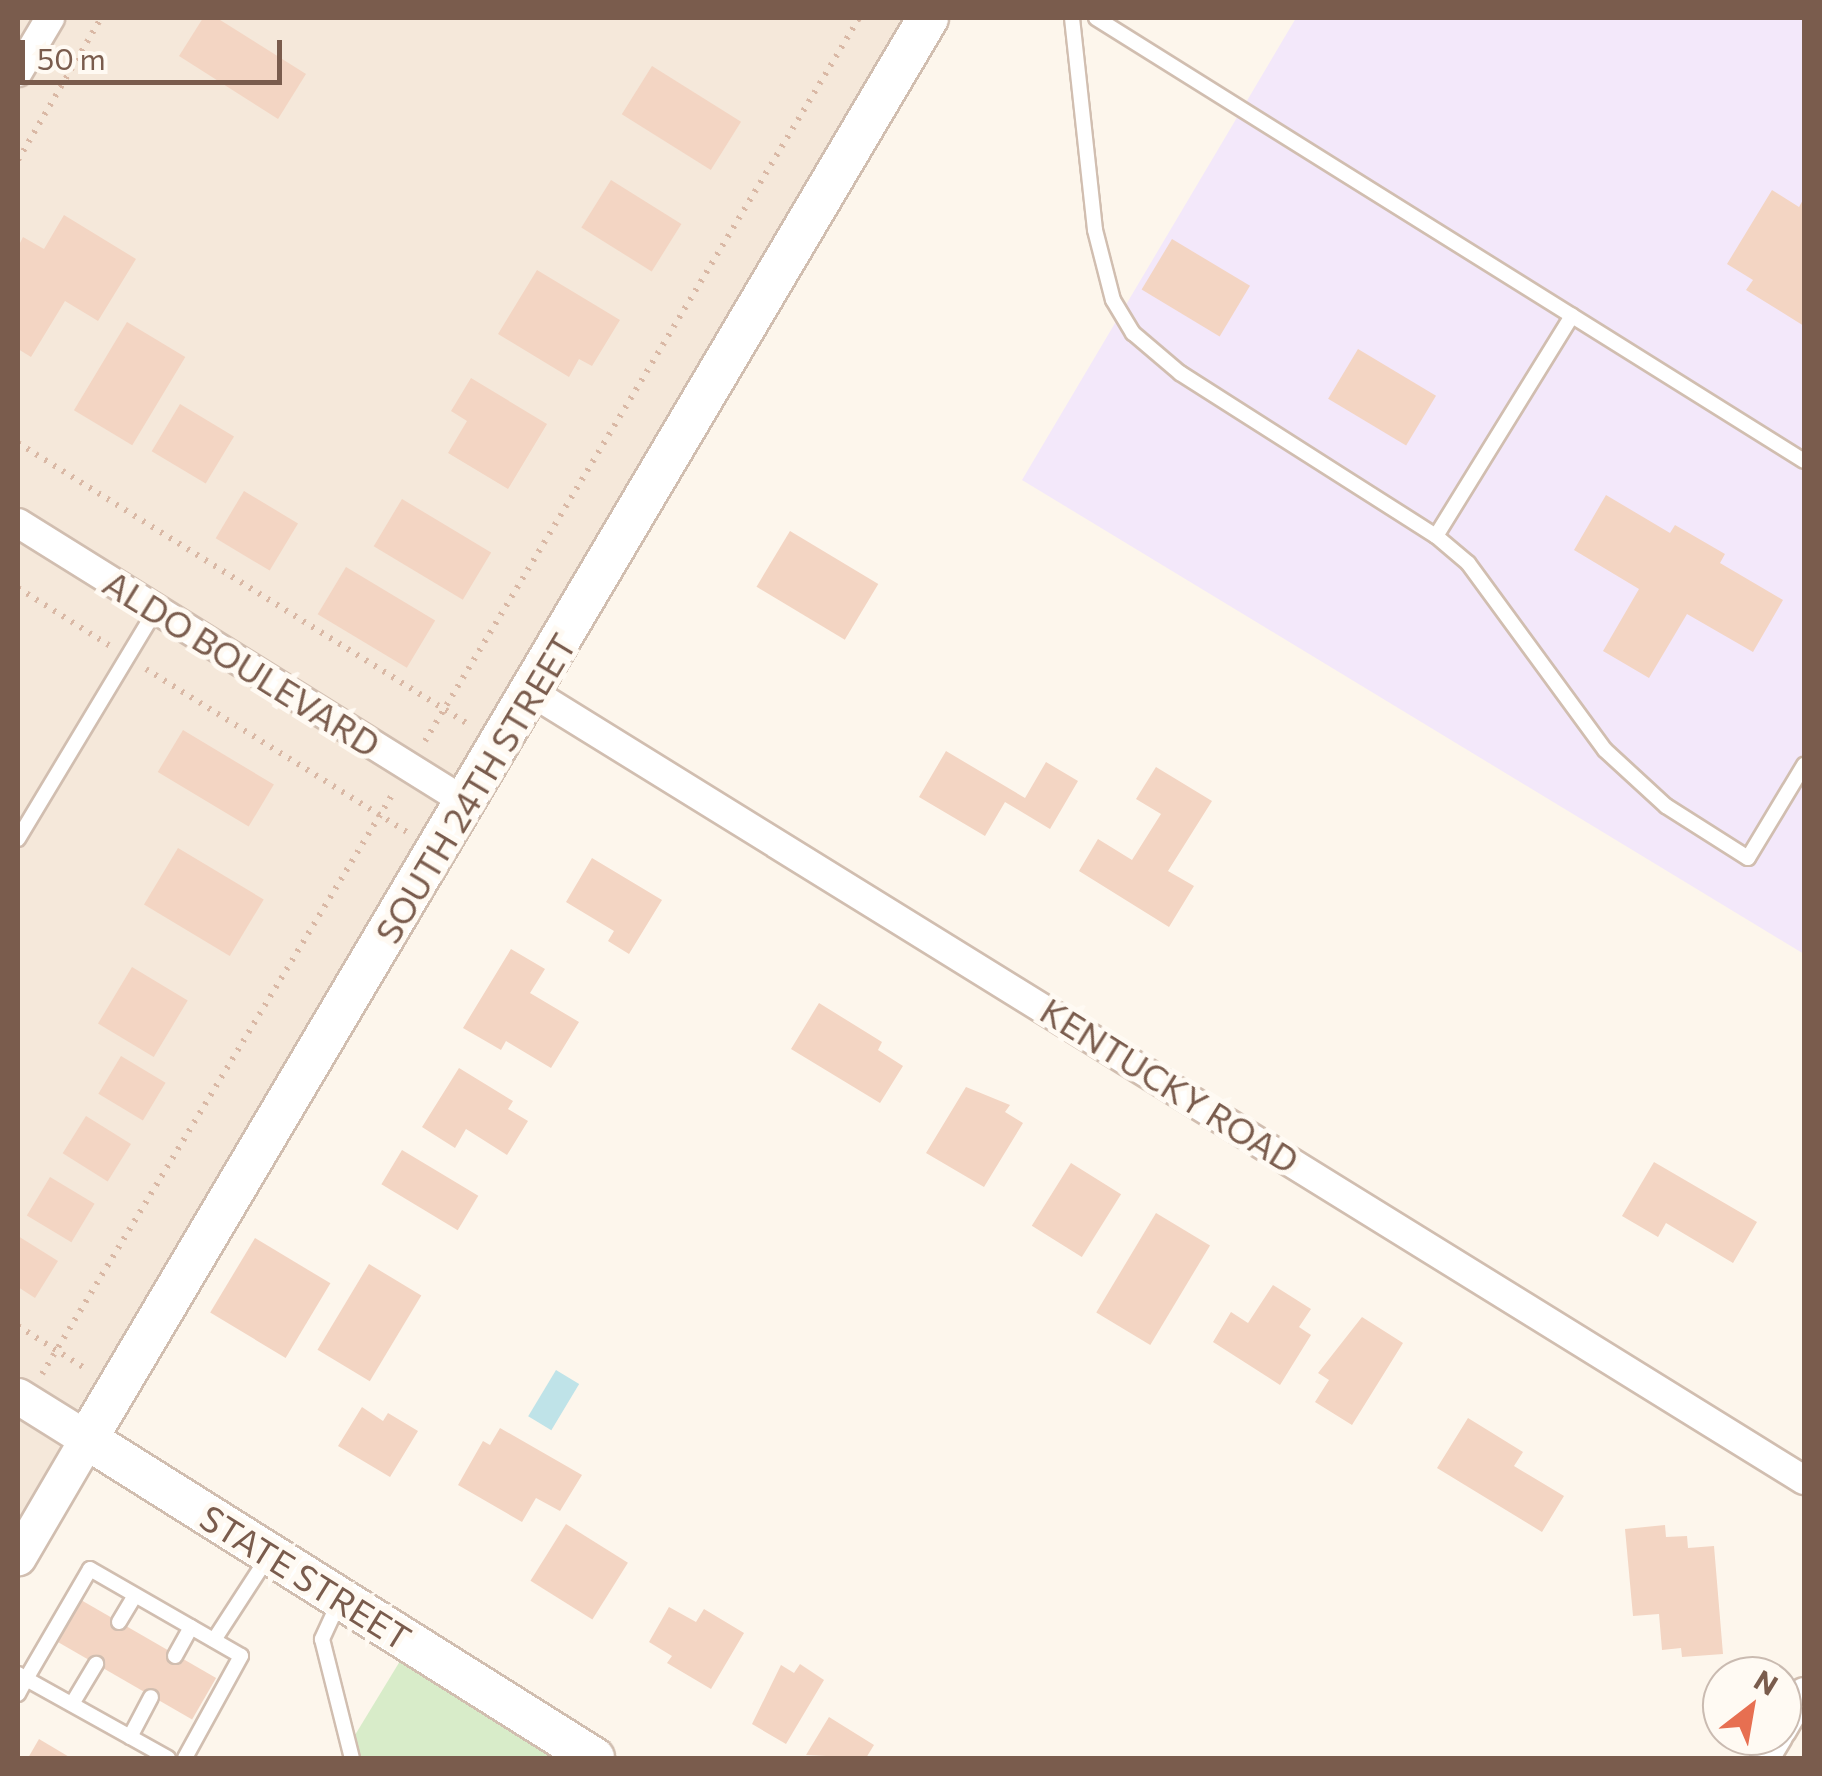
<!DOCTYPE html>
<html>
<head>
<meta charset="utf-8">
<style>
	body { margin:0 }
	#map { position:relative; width:1822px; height:1776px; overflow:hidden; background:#fdf6ec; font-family:Commissioner,sans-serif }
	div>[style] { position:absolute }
	.residential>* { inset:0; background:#f5e8da }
	.education>* { inset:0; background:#f3e8fa }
	.green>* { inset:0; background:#d8ecc9 }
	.water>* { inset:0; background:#bfe3e8; transform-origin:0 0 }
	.building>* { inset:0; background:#f3d5c3; transform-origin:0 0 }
	.path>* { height:6px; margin-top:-3px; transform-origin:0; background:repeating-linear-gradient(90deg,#d9b8a5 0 2.5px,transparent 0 10.5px) }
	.roads { filter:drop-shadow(2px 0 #d1beb0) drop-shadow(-2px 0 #d1beb0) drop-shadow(0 2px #d1beb0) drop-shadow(0 -2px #d1beb0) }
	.service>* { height:14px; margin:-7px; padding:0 7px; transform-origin:7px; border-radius:7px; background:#fff }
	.minor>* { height:28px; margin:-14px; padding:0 14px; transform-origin:14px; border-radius:14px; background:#fff }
	.tertiary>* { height:35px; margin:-17.5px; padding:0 17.5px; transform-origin:17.5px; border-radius:17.5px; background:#fff }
	.secondary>* { height:40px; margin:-20px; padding:0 20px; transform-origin:20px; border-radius:20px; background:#fff }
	span { translate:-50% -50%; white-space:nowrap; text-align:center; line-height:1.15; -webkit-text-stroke:10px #fffaf3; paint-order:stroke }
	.street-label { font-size:35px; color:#7a5c4d }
	.frame { position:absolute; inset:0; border:20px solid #7a5c4d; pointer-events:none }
	.north { position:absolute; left:1702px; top:1656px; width:100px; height:100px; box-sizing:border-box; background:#fffaf3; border:2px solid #cabbb1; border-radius:50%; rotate:31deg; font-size:28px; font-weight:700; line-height:40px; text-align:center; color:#7a5c4d }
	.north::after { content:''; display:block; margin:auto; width:35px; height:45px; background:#e76f51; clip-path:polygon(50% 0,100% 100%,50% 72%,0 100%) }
	.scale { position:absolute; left:20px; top:40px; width:262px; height:45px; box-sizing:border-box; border:5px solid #7a5c4d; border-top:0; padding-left:12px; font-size:30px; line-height:35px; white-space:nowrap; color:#7a5c4d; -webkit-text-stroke:8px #fffaf3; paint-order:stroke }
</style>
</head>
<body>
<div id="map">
	<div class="residential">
		<i style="clip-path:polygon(18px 18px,928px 18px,18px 1557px)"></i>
	</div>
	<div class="education">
		<i style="clip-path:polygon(1296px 18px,1804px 18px,1804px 954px,1022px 480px)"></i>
	</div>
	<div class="green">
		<i style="clip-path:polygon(411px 1643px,594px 1758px,341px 1758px)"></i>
	</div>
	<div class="water">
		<i style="left:556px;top:1370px;width:27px;height:54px;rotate:31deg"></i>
	</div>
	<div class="building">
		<i style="clip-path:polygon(203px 18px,217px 18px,306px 74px,278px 119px,179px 56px)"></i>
		<i style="left:652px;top:66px;width:105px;height:57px;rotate:32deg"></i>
		<i style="left:611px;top:180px;width:83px;height:56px;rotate:32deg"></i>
		<i style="clip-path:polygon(1772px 190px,1799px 207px,1804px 198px,1804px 326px,1746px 290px,1753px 280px,1727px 264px)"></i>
		<i style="clip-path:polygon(64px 215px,136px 259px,98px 321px,65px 301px,31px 357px,18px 349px,18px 247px,23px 237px,44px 249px)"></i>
		<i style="left:1172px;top:239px;width:91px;height:59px;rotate:31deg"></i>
		<i style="clip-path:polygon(537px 270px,620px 320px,592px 366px,579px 359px,569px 377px,498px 334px)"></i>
		<i style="left:127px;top:322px;width:68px;height:103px;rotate:31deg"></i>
		<i style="left:1358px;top:349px;width:91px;height:58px;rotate:31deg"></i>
		<i style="clip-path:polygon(471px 378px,547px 424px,508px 489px,448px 453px,467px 421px,451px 411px)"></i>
		<i style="left:180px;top:404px;width:63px;height:55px;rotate:31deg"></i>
		<i style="left:244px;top:491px;width:63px;height:55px;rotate:31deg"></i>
		<i style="clip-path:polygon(1606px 495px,1670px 533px,1675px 525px,1725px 554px,1720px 563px,1783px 600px,1753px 652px,1687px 614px,1649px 678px,1603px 651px,1639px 589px,1574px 550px)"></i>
		<i style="left:402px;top:499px;width:104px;height:55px;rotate:31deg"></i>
		<i style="left:790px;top:531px;width:103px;height:65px;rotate:31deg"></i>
		<i style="left:346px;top:567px;width:104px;height:55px;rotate:31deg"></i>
		<i style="left:183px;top:730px;width:106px;height:49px;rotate:31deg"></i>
		<i style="clip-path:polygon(946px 751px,1025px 798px,1046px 762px,1078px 781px,1050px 829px,1005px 802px,985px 836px,919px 797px)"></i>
		<i style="clip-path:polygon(1156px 767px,1212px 801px,1168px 871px,1194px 886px,1169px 927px,1079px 871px,1098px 839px,1132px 860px,1161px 814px,1136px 799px)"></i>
		<i style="left:178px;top:848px;width:100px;height:66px;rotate:31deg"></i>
		<i style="clip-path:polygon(592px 858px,662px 900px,629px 954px,608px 941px,614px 931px,566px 902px)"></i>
		<i style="clip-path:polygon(511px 949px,545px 969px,530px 993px,579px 1022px,551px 1068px,506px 1041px,501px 1050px,463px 1028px)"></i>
		<i style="left:132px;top:967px;width:65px;height:66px;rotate:31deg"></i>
		<i style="clip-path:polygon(819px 1003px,882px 1042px,878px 1050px,903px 1066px,880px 1103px,791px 1049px)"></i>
		<i style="left:121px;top:1056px;width:52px;height:44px;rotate:31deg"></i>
		<i style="clip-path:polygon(459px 1068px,513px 1101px,508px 1109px,528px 1121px,507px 1155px,466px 1129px,455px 1148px,422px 1127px)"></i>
		<i style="clip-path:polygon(966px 1087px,1010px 1105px,1005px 1112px,1023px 1123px,984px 1187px,926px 1153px)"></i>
		<i style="left:86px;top:1116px;width:53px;height:44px;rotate:32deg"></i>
		<i style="left:402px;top:1150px;width:89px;height:40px;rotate:31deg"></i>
		<i style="clip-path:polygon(1654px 1162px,1757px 1222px,1733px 1263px,1666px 1223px,1658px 1237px,1622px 1216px)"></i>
		<i style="left:1071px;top:1163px;width:59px;height:74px;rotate:32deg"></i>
		<i style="left:50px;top:1177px;width:52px;height:45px;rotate:31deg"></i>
		<i style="left:1156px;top:1213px;width:63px;height:116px;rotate:31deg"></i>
		<i style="clip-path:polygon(18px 1236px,58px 1261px,35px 1298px,18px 1287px)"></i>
		<i style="left:255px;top:1238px;width:88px;height:87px;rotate:31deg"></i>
		<i style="left:369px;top:1264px;width:61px;height:100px;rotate:31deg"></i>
		<i style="clip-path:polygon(1273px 1285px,1311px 1309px,1299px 1327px,1311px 1335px,1280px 1385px,1213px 1342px,1231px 1312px,1248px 1323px)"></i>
		<i style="clip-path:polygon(1362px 1317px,1403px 1343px,1352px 1425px,1315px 1402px,1329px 1380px,1318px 1373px)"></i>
		<i style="clip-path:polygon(362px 1407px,383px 1421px,388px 1413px,418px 1431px,390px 1477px,338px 1446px)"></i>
		<i style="clip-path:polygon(1468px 1418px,1523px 1452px,1514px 1466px,1564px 1496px,1542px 1532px,1437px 1468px)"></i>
		<i style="clip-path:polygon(500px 1428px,582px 1475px,560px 1511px,536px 1498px,522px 1522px,458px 1485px,483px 1441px,490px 1445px)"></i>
		<i style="left:566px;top:1524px;width:73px;height:67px;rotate:32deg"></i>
		<i style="clip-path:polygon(1665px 1525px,1666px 1537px,1687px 1536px,1688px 1548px,1714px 1546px,1723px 1654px,1682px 1657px,1681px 1648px,1662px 1650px,1659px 1614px,1633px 1616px,1625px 1529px)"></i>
		<i style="left:81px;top:1600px;width:156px;height:48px;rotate:30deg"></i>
		<i style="clip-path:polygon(669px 1607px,696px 1622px,704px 1609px,744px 1633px,711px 1689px,667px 1663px,672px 1656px,649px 1642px)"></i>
		<i style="clip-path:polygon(800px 1664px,824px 1680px,786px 1744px,752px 1724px,781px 1665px,794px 1673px)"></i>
		<i style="clip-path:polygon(829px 1717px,874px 1745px,866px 1758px,806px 1755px)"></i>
		<i style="clip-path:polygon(39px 1739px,71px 1758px,28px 1758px)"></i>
	</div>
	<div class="path">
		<i style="left:18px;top:160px;width:164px;rotate:-59.7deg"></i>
		<i style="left:18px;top:443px;width:534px;rotate:31.99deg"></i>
		<i style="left:18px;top:588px;width:109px;rotate:32.2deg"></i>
		<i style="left:146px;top:669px;width:308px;rotate:32deg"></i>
		<i style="left:425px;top:741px;width:843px;rotate:-59.02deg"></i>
		<i style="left:18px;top:1326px;width:80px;rotate:32.3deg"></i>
		<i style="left:42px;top:1374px;width:682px;rotate:-58.85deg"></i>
	</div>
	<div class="roads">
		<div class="service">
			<i style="left:1072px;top:18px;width:213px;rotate:83.8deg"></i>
			<i style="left:1095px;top:230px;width:72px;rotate:75.6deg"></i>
			<i style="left:1113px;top:300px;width:39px;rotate:59deg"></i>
			<i style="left:1133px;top:333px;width:62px;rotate:40.4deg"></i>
			<i style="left:1180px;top:373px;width:303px;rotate:32.5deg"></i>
			<i style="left:1436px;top:536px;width:42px;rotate:40.2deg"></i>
			<i style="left:1468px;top:563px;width:232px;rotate:53.8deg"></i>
			<i style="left:1605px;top:750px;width:83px;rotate:42.6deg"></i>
			<i style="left:1666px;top:806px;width:97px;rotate:32.4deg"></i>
			<i style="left:1748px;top:858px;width:109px;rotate:-58.9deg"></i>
			<i style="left:1096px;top:18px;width:835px;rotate:32.03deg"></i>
			<i style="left:1436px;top:536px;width:259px;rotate:-58.3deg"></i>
			<i style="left:18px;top:839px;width:268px;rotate:-59deg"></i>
			<i style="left:339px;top:1602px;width:41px;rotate:114.7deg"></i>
			<i style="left:322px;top:1639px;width:123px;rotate:75.9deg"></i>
			<i style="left:119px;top:1622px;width:31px;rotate:-59deg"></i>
			<i style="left:214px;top:1640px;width:99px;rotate:-57deg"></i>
			<i style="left:175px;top:1656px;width:33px;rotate:-61deg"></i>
			<i style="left:18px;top:1674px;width:9px;rotate:32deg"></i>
			<i style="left:26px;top:1679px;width:17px;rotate:118deg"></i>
			<i style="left:72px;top:1704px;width:47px;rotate:-59deg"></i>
			<i style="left:130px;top:1737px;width:45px;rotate:-62.3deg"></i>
			<i style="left:168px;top:1758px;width:162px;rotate:-150.9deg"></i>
			<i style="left:26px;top:1679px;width:127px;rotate:-59.8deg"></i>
			<i style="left:90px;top:1569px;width:174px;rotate:29.9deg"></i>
			<i style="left:241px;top:1656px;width:116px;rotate:118.8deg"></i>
		</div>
		<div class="minor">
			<i style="left:18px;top:72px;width:63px;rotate:-59.3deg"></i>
			<i style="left:18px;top:523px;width:529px;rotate:31.95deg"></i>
			<i style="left:533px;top:693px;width:1495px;rotate:31.77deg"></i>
			<i style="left:1782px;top:1730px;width:44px;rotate:-59.9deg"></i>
			<i style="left:1765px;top:1758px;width:26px;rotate:-59deg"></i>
		</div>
		<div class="tertiary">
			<i style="left:18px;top:1396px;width:81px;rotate:31.9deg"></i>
			<i style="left:87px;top:1439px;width:137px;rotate:120.3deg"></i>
		</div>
		<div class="secondary">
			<i style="left:594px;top:1758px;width:599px;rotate:-147.82deg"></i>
			<i style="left:87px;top:1439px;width:1651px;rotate:-59.38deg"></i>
		</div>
	</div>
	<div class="street-label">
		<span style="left:242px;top:663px;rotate:32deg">ALDO BOULEVARD</span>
		<span style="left:475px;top:788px;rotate:-59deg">SOUTH 24TH STREET</span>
		<span style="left:1170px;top:1085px;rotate:32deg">KENTUCKY ROAD</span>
		<span style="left:306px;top:1577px;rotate:32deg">STATE STREET</span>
	</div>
	<div class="frame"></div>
	<div class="north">N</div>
	<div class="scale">50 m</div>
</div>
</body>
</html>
